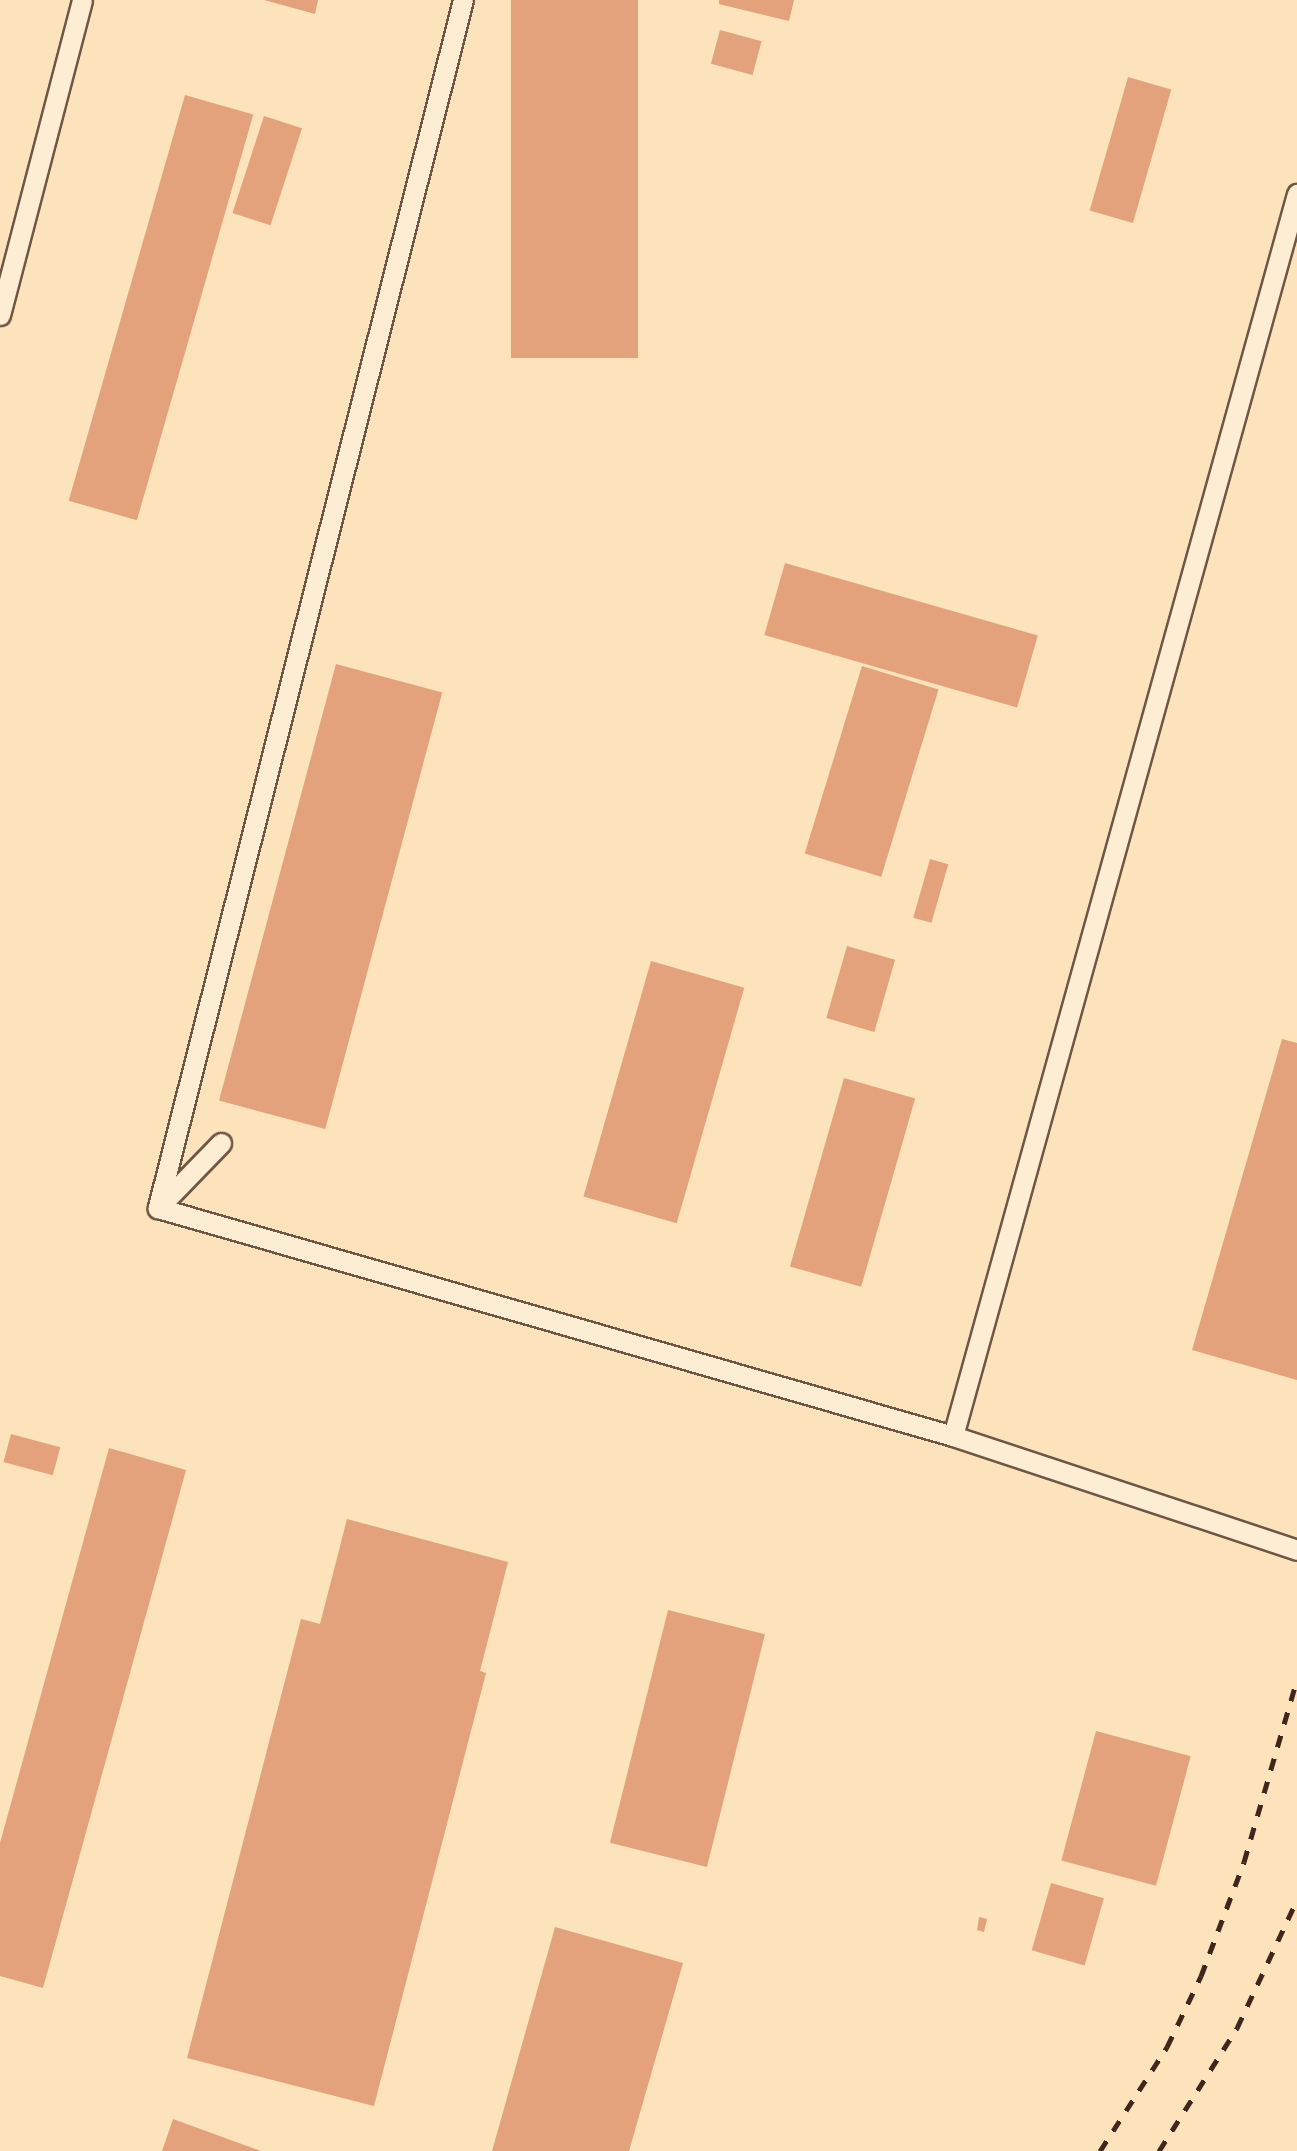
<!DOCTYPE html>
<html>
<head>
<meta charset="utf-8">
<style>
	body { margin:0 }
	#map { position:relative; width:1297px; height:2151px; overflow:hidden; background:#fce3bb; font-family:"Old Standard TT",serif }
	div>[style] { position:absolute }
	.building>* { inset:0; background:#e3a27c; transform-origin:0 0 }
	.roads { filter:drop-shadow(2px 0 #6f5645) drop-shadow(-2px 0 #6f5645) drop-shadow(0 2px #6f5645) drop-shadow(0 -2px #6f5645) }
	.service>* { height:19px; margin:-9.5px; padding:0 9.5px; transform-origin:9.5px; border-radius:9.5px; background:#fdedd3 }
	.rail>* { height:5px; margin-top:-2.5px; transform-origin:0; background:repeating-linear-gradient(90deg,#40271e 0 12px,transparent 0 24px) }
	span { translate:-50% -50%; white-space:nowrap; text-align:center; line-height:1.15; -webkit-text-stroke:5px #fdedd3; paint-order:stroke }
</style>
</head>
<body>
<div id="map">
	<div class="building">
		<i style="clip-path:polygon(264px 0,318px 0,315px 14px)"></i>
		<i style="left:511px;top:0;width:127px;height:358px"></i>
		<i style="clip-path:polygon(719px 0,794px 0,789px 21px,719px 4px)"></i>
		<i style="left:720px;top:30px;width:43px;height:35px;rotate:15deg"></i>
		<i style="left:1128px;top:77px;width:45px;height:139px;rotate:16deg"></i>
		<i style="left:185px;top:95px;width:71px;height:422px;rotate:16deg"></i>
		<i style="left:264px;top:116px;width:40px;height:102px;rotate:18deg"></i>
		<i style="left:785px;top:563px;width:263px;height:75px;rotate:16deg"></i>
		<i style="left:336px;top:664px;width:110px;height:452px;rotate:15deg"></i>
		<i style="left:862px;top:666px;width:80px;height:196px;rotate:17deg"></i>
		<i style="left:930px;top:859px;width:19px;height:61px;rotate:16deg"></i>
		<i style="left:847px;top:946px;width:50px;height:75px;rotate:16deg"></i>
		<i style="left:651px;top:961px;width:97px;height:245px;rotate:16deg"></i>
		<i style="clip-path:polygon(1282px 1039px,1297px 1043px,1297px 1380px,1192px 1350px)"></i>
		<i style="left:844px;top:1078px;width:74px;height:196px;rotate:16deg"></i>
		<i style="left:11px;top:1434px;width:51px;height:29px;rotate:15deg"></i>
		<i style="clip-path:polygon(109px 1448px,186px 1470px,43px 1988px,0 1976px,0 1843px)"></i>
		<i style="clip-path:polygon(347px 1519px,508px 1562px,480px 1671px,486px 1673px,374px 2106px,187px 2058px,301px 1619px,320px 1624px)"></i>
		<i style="left:668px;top:1610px;width:100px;height:240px;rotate:14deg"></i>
		<i style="left:1096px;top:1731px;width:98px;height:134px;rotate:15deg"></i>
		<i style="left:1051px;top:1883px;width:55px;height:70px;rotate:16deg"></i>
		<i style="clip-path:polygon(979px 1917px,987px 1919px,984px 1932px,977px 1930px)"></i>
		<i style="clip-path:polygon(555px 1927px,683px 1963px,629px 2151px,492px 2151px)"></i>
		<i style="clip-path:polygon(173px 2119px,261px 2151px,162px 2151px)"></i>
	</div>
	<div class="roads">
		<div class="service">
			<i style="left:0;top:315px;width:325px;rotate:-75.4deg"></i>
			<i style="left:221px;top:1143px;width:91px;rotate:134.1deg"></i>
			<i style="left:158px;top:1208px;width:827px;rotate:16deg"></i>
			<i style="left:953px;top:1436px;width:362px;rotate:18.3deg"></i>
			<i style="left:158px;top:1207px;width:1245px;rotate:-75.82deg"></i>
			<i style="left:953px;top:1436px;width:1289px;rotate:-74.52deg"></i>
		</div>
	</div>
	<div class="rail">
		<i style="left:1100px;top:2151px;width:124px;rotate:-57.2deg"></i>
		<i style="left:1167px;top:2047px;width:79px;rotate:-64.4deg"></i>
		<i style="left:1201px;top:1976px;width:122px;rotate:-69.3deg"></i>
		<i style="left:1244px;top:1862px;width:191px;rotate:-73.8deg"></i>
		<i style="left:1159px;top:2151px;width:146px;rotate:-57.6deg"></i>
		<i style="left:1237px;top:2028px;width:141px;rotate:-64.9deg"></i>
	</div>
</div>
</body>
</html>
